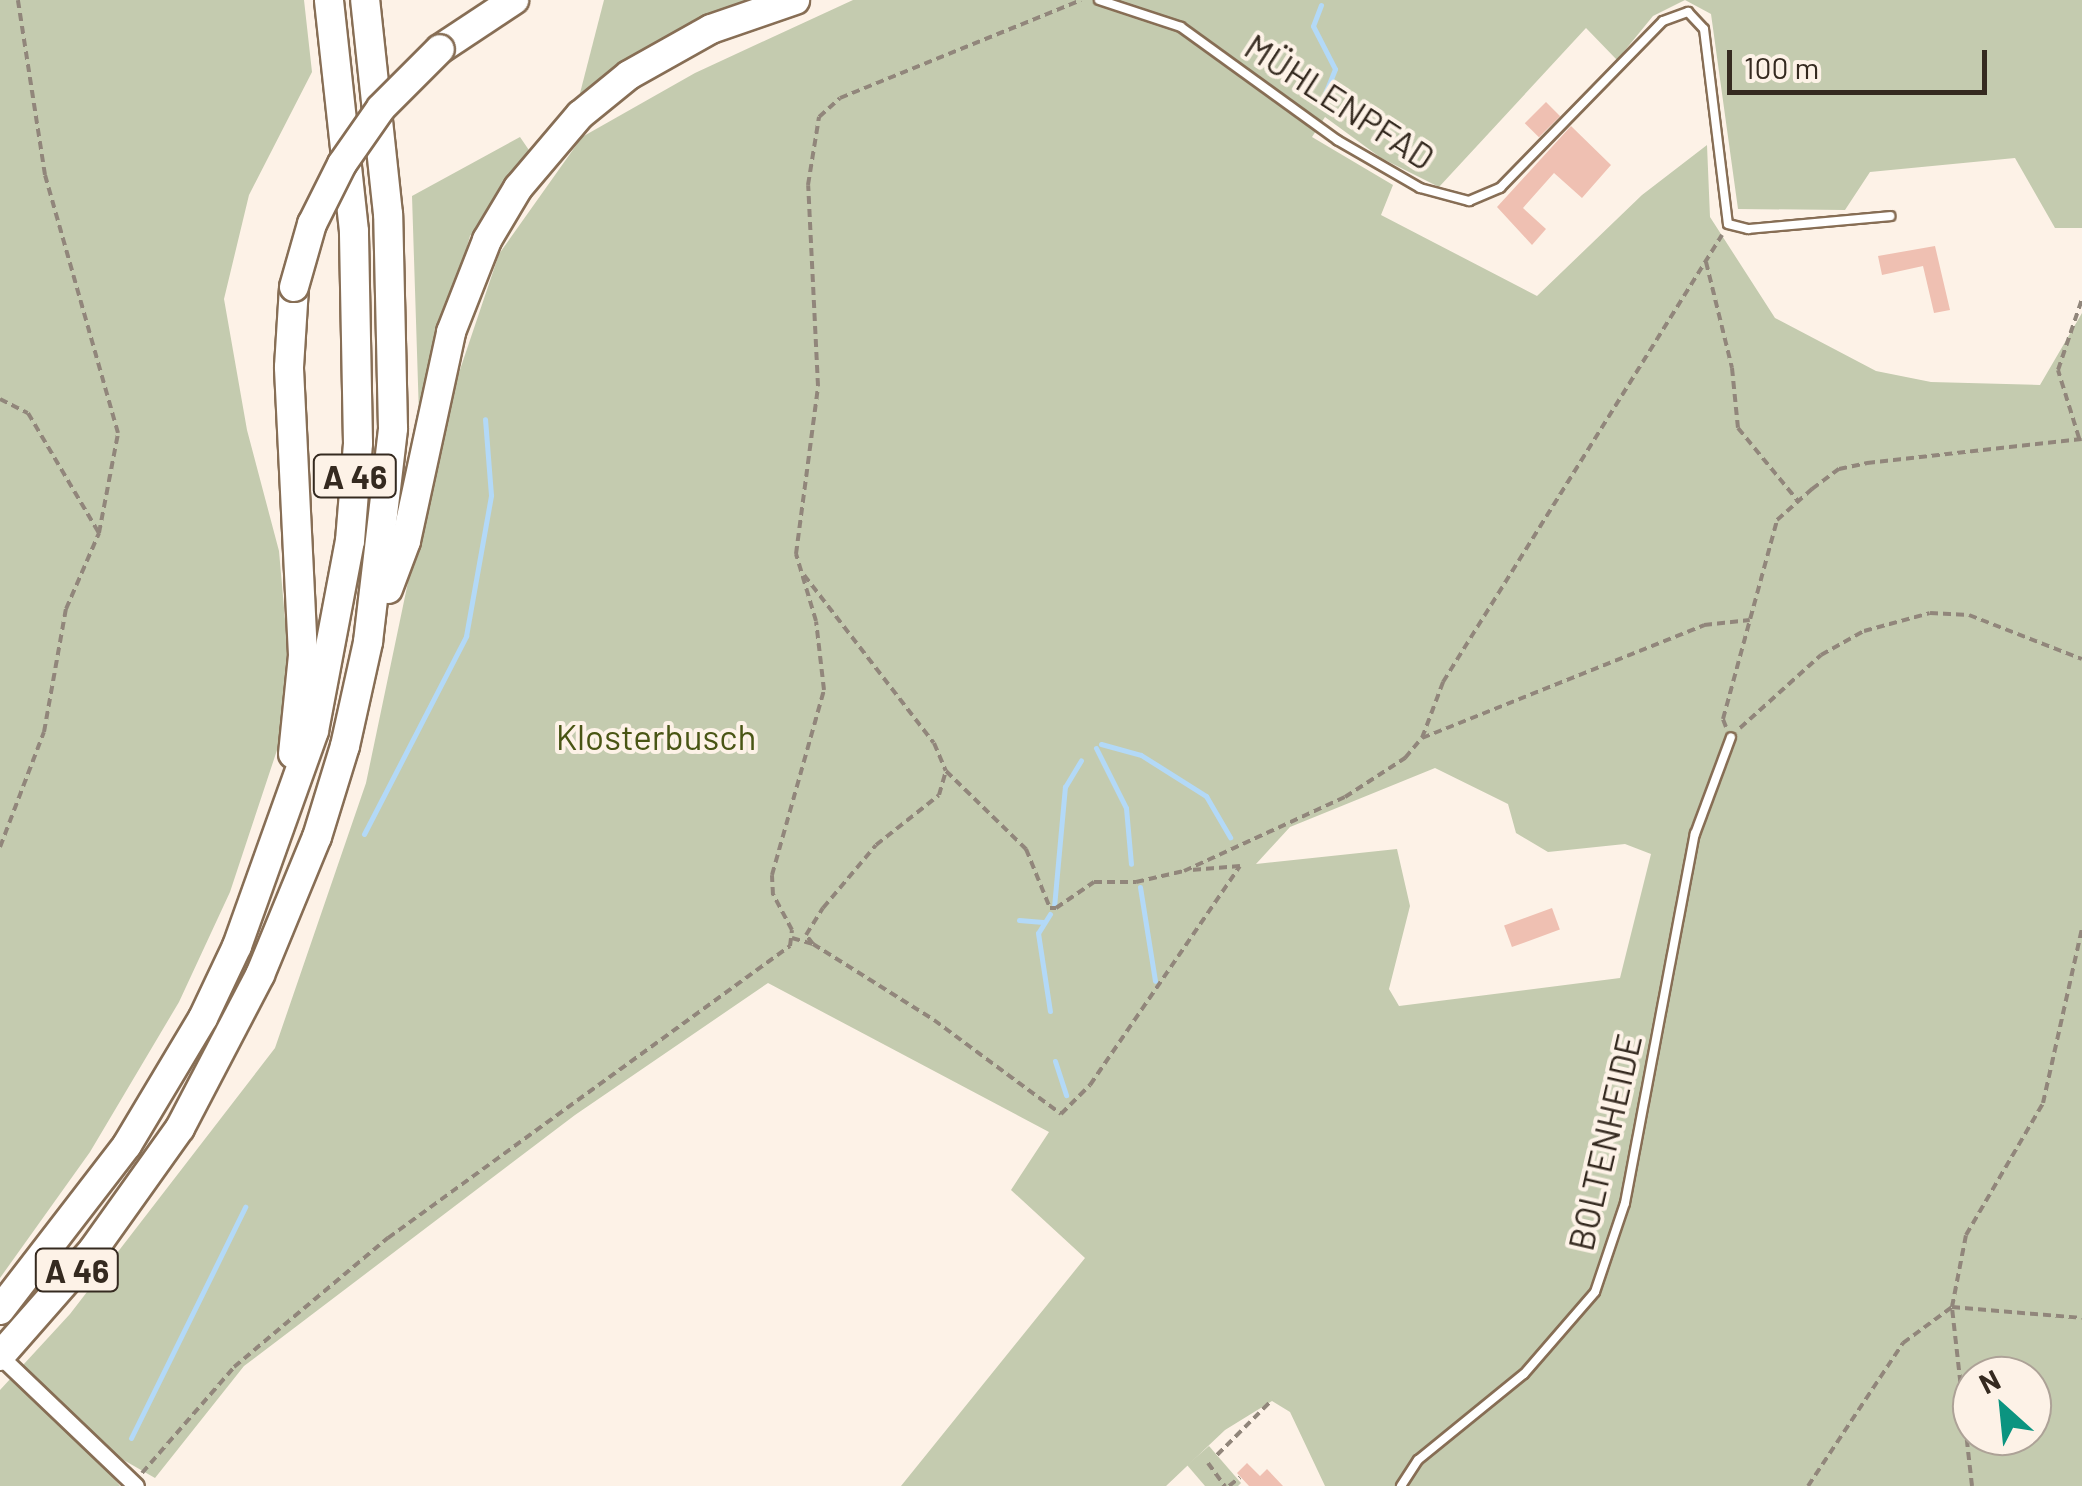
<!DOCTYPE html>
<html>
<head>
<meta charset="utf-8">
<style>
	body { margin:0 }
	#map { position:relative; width:2082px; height:1486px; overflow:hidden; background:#fdf2e7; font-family:Barlow,sans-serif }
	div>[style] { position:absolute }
	.green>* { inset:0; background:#c4cbaf }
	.stream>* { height:5px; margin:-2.5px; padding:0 2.5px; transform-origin:2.5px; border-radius:2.5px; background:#b3d9f7 }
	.building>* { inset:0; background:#efc0b2; transform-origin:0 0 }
	.path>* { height:4px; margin-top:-2px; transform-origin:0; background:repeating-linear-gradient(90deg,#91867b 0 8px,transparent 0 13px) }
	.roads { filter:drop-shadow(2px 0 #876e55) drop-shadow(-2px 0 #876e55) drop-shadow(0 2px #876e55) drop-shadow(0 -2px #876e55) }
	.lane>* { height:8px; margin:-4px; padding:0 4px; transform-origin:4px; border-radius:4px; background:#fff }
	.street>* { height:15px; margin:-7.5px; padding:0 7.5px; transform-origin:7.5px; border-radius:7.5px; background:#fff }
	.highway>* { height:28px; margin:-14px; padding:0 14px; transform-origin:14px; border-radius:14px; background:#fff }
	.bridges { filter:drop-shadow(2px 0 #876e55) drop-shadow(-2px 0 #876e55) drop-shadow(0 2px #876e55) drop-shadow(0 -2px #876e55) }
	.highway-bridge>* { height:28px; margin:-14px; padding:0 14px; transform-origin:14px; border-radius:14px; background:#fff }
	span { translate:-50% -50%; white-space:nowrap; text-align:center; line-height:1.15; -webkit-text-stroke:8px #fdf2e7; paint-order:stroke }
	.shield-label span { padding:2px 8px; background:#fdf2e7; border:2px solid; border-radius:8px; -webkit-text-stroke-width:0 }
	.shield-label { font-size:32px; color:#352a20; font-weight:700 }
	.street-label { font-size:35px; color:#352a20 }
	.park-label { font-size:35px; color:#495514 }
	.north { position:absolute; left:1952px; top:1356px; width:100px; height:100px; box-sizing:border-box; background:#fdf2e7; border:2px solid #ada297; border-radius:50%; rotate:333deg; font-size:28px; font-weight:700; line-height:40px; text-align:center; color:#352a20 }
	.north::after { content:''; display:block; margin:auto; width:35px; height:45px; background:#0b9480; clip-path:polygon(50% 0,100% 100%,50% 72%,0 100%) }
	.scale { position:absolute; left:1727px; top:50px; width:260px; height:45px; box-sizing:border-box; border:5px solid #352a20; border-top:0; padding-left:12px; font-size:30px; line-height:35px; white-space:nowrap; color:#352a20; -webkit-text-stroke:8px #fdf2e7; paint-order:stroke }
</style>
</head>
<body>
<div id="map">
	<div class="green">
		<i style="clip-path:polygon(0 0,304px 0,312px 72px,249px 195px,224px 299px,247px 430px,279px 551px,291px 687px,282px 735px,230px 892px,179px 1002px,90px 1152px,0 1278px)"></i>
		<i style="clip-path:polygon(604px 0,771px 0,578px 101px)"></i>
		<i style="clip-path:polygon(evenodd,853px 0,2082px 0,2082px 228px,2055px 228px,2015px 158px,1870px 172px,1845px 210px,1738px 209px,1711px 14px,1685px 0,1653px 16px,1617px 60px,1586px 28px,1439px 187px,1381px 158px,1325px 117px,1312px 137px,1393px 185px,1381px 215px,1537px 296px,1642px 195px,1707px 145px,1710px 217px,1775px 318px,1876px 371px,1931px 382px,2040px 385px,2082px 313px,2082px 1486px,1325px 1486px,1290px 1412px,1272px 1401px,1225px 1430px,1166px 1486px,901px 1486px,1085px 1258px,1011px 1190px,1049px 1132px,768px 983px,575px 1115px,244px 1366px,155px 1478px,120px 1458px,107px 1470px,120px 1486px,0 1486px,0 1390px,70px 1314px,275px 1048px,366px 783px,440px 429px,499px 254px,582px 137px,695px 73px,853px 0,1435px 768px,1508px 804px,1516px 833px,1548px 852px,1625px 844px,1651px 854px,1620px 978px,1399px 1006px,1389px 989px,1410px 906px,1397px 849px,1256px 864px,1290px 827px,1435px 768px,853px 0,1972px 1376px,2032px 1376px,2032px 1436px,1972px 1436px,1972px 1376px)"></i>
		<i style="clip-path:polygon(520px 137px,533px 156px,470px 236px,419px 415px,412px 196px)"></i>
		<i style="clip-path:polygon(1209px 1446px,1241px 1483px,1238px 1486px,1205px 1486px,1187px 1465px)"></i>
	</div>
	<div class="stream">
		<i style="left:1321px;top:5px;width:22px;rotate:111deg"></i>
		<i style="left:1313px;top:26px;width:48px;rotate:62.9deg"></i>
		<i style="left:1335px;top:69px;width:35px;rotate:112deg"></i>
		<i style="left:1101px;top:744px;width:41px;rotate:15.4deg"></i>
		<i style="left:1141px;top:755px;width:77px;rotate:32.2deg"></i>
		<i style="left:1206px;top:796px;width:48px;rotate:59.7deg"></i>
		<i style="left:1096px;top:748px;width:67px;rotate:63.4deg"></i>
		<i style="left:1126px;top:808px;width:56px;rotate:84.9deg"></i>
		<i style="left:364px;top:834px;width:223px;rotate:-62.7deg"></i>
		<i style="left:466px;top:636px;width:143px;rotate:-79.9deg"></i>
		<i style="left:491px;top:495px;width:76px;rotate:-94.5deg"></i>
		<i style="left:1140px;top:887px;width:95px;rotate:80.9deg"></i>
		<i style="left:1054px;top:907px;width:121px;rotate:-84.8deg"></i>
		<i style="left:1065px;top:787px;width:31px;rotate:-59deg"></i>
		<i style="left:1050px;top:914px;width:22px;rotate:122deg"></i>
		<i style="left:1038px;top:933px;width:79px;rotate:81.3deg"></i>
		<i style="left:1019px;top:920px;width:24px;rotate:5deg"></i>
		<i style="left:1055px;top:1061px;width:36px;rotate:72deg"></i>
		<i style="left:131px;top:1438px;width:258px;rotate:-63.7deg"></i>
	</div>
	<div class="building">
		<i style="left:1546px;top:102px;width:20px;height:30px;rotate:45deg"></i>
		<i style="clip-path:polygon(1571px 126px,1611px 165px,1582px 198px,1554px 173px,1523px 208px,1546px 229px,1532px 245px,1497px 207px)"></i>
		<i style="clip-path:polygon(1935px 246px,1950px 310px,1934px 313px,1923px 266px,1882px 275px,1878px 256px)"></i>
		<i style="left:1552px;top:908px;width:23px;height:51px;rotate:70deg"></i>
		<i style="clip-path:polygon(1247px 1463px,1260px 1476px,1267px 1469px,1283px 1486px,1249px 1486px,1237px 1473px)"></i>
	</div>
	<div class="path">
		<i style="left:1706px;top:262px;width:109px;rotate:76.2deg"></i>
		<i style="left:1732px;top:368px;width:60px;rotate:84.3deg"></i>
		<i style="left:1738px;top:428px;width:94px;rotate:50.6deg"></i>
		<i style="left:0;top:399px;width:31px;rotate:27deg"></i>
		<i style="left:28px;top:413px;width:139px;rotate:59.4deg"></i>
		<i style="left:99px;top:533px;width:102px;rotate:-79.2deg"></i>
		<i style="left:118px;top:433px;width:268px;rotate:-105.8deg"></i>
		<i style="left:45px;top:175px;width:177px;rotate:-98.8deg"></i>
		<i style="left:2079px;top:438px;width:71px;rotate:-107.2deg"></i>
		<i style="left:2058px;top:370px;width:75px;rotate:-71.3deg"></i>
		<i style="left:804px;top:575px;width:212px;rotate:52.3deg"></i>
		<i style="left:934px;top:743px;width:30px;rotate:67deg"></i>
		<i style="left:1726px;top:727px;width:9px;rotate:-111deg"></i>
		<i style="left:1723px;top:719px;width:206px;rotate:-74.8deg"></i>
		<i style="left:1777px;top:520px;width:47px;rotate:-41.5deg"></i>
		<i style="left:1812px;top:489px;width:34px;rotate:-37deg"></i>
		<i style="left:1839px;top:469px;width:29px;rotate:-12deg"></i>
		<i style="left:1867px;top:463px;width:216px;rotate:-6.4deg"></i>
		<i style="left:1740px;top:728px;width:109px;rotate:-42deg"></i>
		<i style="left:1821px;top:655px;width:49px;rotate:-29.2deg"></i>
		<i style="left:1864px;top:631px;width:68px;rotate:-15.3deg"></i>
		<i style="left:1930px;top:613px;width:39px;rotate:3deg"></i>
		<i style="left:1969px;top:615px;width:121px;rotate:21.3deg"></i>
		<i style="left:1422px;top:738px;width:304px;rotate:-21.8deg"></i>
		<i style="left:1704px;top:625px;width:46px;rotate:-6.2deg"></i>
		<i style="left:0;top:847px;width:123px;rotate:-69.1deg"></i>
		<i style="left:44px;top:732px;width:125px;rotate:-79.9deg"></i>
		<i style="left:66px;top:609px;width:83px;rotate:-66.5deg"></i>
		<i style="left:792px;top:938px;width:22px;rotate:16deg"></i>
		<i style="left:813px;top:944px;width:143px;rotate:32.1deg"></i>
		<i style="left:934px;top:1020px;width:158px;rotate:36.5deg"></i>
		<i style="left:1061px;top:1114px;width:41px;rotate:-45deg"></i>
		<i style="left:1090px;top:1085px;width:265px;rotate:-55.6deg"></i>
		<i style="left:1240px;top:866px;width:49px;rotate:175.3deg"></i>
		<i style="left:813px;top:944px;width:11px;rotate:-128deg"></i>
		<i style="left:806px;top:935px;width:32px;rotate:-58deg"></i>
		<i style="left:823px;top:908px;width:82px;rotate:-49.9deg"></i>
		<i style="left:876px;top:845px;width:80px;rotate:-38.4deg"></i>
		<i style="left:939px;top:795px;width:25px;rotate:-74deg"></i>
		<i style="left:946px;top:771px;width:112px;rotate:44.3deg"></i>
		<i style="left:1026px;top:849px;width:64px;rotate:67.9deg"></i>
		<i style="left:1050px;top:908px;width:6px"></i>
		<i style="left:1056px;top:908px;width:46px;rotate:-34.4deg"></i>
		<i style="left:1094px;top:882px;width:42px"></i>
		<i style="left:1136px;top:882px;width:49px;rotate:-12.9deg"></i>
		<i style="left:1184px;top:871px;width:177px;rotate:-24.7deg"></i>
		<i style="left:1345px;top:797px;width:72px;rotate:-33deg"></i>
		<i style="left:1405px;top:758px;width:26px;rotate:-50deg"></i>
		<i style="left:1422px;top:738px;width:60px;rotate:-69.4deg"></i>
		<i style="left:1443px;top:682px;width:527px;rotate:-58.03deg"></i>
		<i style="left:1217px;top:1455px;width:78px;rotate:-45deg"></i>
		<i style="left:1208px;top:1463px;width:29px;rotate:54deg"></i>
		<i style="left:142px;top:1473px;width:140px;rotate:-49deg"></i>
		<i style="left:234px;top:1367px;width:201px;rotate:-40deg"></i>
		<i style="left:388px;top:1238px;width:497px;rotate:-36deg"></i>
		<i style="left:790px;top:946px;width:16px;rotate:-83deg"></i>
		<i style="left:792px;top:930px;width:40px;rotate:-118deg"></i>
		<i style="left:773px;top:895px;width:20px;rotate:-93deg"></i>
		<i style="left:772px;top:875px;width:192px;rotate:-74.3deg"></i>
		<i style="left:824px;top:690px;width:69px;rotate:-96.6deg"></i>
		<i style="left:816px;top:621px;width:70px;rotate:-106.6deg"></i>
		<i style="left:796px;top:554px;width:169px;rotate:-82.5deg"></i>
		<i style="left:818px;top:386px;width:201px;rotate:-92.8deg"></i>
		<i style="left:808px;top:185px;width:69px;rotate:-80.8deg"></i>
		<i style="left:819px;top:117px;width:28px;rotate:-42deg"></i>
		<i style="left:840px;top:98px;width:260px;rotate:-22.1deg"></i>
		<i style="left:1229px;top:1486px;width:14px;rotate:-39deg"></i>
		<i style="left:1808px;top:1486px;width:172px;rotate:-56.4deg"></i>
		<i style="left:1903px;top:1343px;width:61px;rotate:-36.3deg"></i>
		<i style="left:1952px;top:1307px;width:73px;rotate:-79deg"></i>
		<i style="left:1966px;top:1235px;width:153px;rotate:-59.7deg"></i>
		<i style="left:2043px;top:1103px;width:178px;rotate:-77.4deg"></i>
		<i style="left:1972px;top:1486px;width:180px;rotate:-96.4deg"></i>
		<i style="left:1952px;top:1307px;width:130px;rotate:4.8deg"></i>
	</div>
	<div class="roads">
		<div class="lane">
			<i style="left:1099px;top:0;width:86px;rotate:18.2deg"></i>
			<i style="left:1181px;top:27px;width:193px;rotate:35.9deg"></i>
			<i style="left:1337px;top:140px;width:96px;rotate:30deg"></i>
			<i style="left:1420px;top:188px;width:51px;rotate:14.9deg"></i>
			<i style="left:1469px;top:201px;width:34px;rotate:-23deg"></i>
			<i style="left:1500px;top:188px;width:233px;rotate:-45.7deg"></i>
			<i style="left:1663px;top:21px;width:27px;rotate:-20deg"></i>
			<i style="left:1688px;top:12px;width:23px;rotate:47deg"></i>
			<i style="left:1704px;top:29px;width:196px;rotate:83deg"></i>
			<i style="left:1728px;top:224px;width:21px;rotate:14deg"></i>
			<i style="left:1748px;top:229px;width:143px;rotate:-5.2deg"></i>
			<i style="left:1401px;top:1486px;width:31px;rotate:-57deg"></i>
			<i style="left:1418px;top:1460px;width:136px;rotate:-39.1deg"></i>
			<i style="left:1524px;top:1374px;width:108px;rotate:-49.1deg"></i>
			<i style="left:1595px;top:1292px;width:94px;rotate:-71.4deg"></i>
			<i style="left:1625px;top:1203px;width:376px;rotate:-79.3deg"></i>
			<i style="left:1695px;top:834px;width:103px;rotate:-69.6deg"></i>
		</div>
		<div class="street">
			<i style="left:0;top:1356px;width:188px;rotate:43.7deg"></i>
		</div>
		<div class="highway">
			<i style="left:440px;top:49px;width:89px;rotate:-33.5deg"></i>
			<i style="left:388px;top:589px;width:51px;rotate:-69.4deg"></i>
			<i style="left:406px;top:541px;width:214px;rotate:-77.8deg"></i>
			<i style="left:451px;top:332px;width:99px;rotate:-68.6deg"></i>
			<i style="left:487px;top:240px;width:61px;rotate:-59.2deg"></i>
			<i style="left:518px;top:188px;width:96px;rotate:-49.7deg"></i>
			<i style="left:580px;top:115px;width:63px;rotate:-39.2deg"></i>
			<i style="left:629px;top:75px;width:94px;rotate:-29.3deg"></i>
			<i style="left:711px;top:29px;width:89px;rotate:-19deg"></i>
			<i style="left:293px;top:754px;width:100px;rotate:-84.2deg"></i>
			<i style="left:303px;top:655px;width:288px;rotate:-92.8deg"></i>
			<i style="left:289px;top:367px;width:80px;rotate:-86.4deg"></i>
			<i style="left:0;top:1310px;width:208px;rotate:-52.4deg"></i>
			<i style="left:127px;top:1145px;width:148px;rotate:-59.1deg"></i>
			<i style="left:203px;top:1018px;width:80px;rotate:-64.7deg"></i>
			<i style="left:237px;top:946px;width:228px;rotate:-70.3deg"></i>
			<i style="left:314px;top:731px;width:193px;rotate:-79.3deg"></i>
			<i style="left:350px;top:541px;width:98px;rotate:-85.3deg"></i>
			<i style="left:358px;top:443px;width:212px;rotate:-91.1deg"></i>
			<i style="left:354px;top:231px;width:232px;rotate:-96.2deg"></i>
			<i style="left:0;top:1356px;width:141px;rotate:-48.7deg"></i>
			<i style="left:93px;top:1250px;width:150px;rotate:-54.5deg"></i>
			<i style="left:180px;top:1128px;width:173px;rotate:-62.4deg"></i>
			<i style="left:260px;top:975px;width:149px;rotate:-67.6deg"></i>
			<i style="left:317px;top:837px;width:95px;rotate:-72.9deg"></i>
			<i style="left:345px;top:746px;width:107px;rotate:-77.5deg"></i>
			<i style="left:368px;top:642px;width:215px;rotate:-83.3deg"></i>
			<i style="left:393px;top:428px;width:214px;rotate:-91.3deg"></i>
			<i style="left:388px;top:214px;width:215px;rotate:-96.1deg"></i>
		</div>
	</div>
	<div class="bridges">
		<div class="highway-bridge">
			<i style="left:294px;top:287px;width:66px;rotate:-74.1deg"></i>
			<i style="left:312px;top:224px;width:67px;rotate:-63.4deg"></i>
			<i style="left:342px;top:164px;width:68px;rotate:-55.1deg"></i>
			<i style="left:381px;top:108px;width:83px;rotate:-45deg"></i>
		</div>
	</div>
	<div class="shield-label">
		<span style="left:355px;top:476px">A 46</span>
		<span style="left:77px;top:1270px">A 46</span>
	</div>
	<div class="street-label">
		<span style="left:1340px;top:101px;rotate:33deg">MÜHLENPFAD</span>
		<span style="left:1604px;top:1142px;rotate:-77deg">BOLTENHEIDE</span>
	</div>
	<div class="park-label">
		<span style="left:656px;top:736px">Klosterbusch</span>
	</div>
	<div class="north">N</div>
	<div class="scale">100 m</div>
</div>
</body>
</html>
